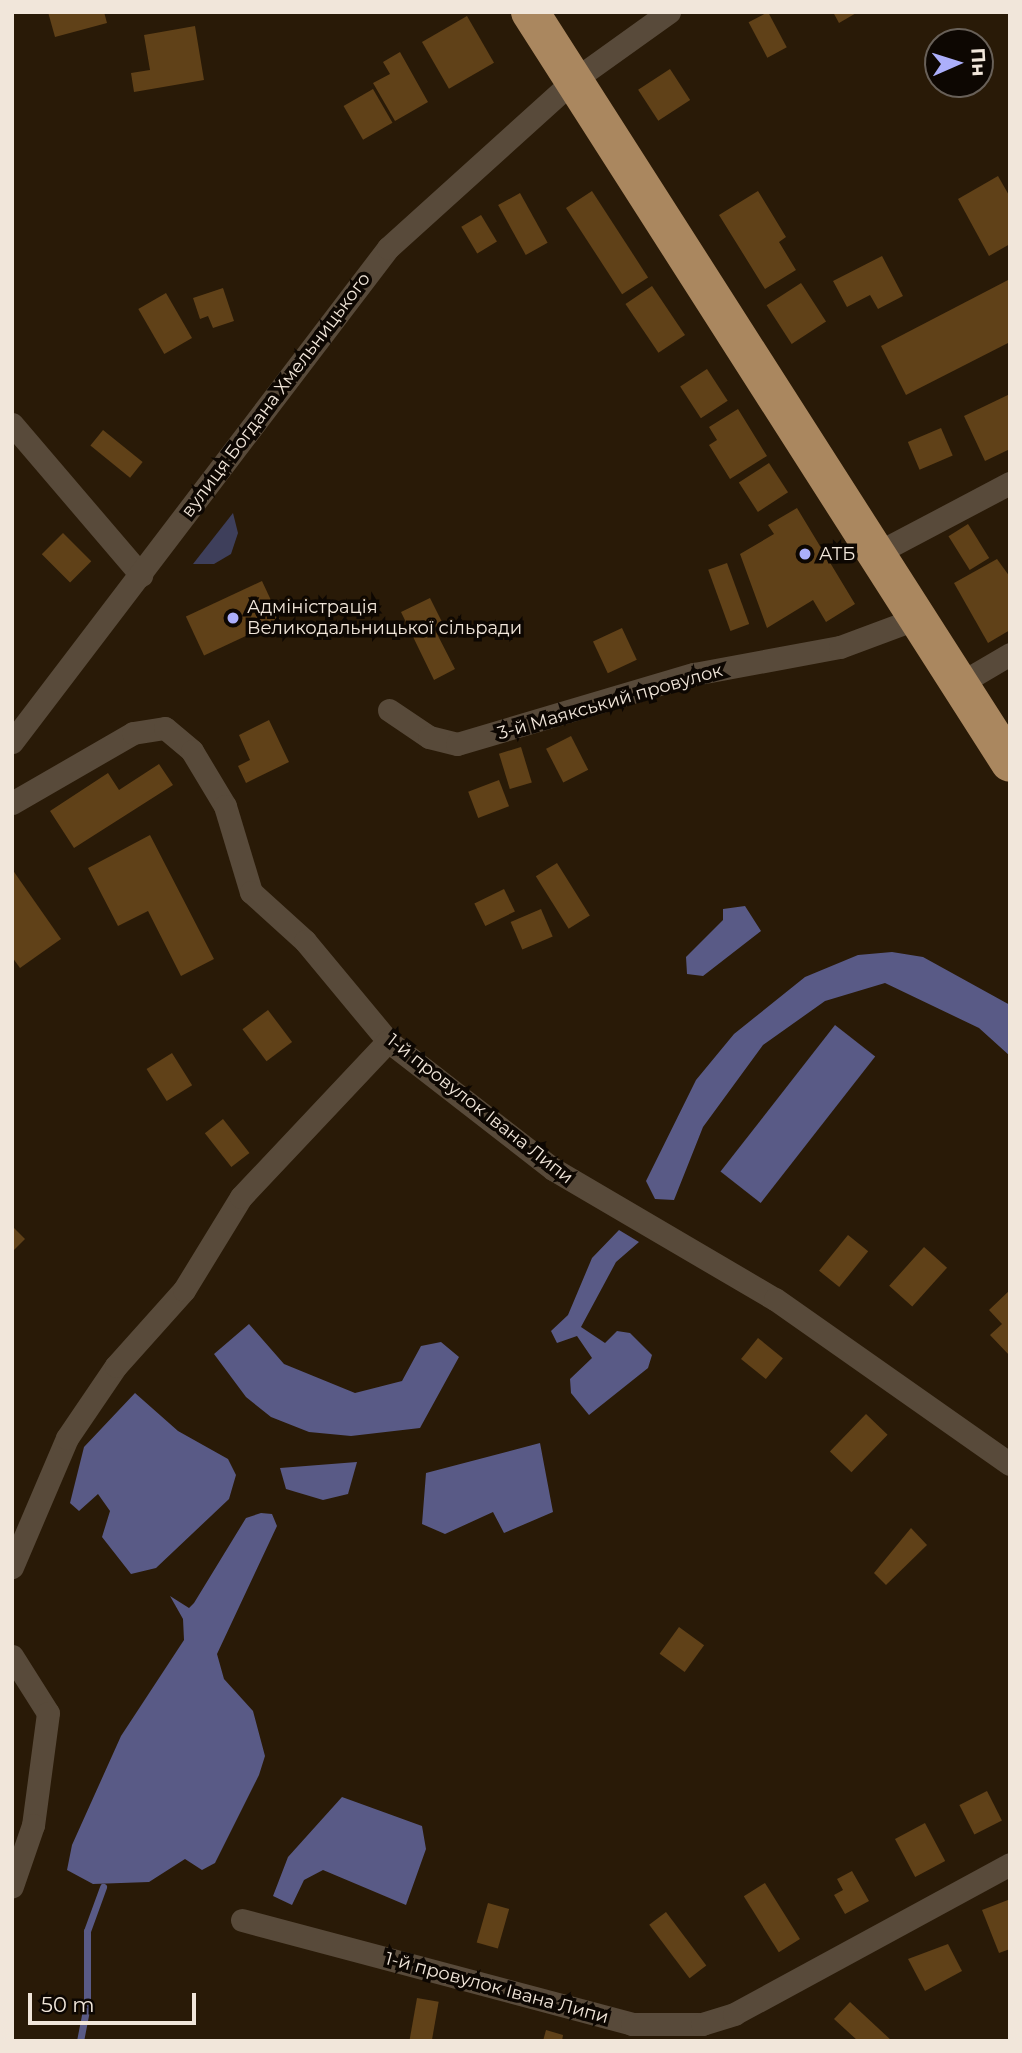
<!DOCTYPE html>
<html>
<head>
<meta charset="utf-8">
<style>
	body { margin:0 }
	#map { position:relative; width:1022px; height:2053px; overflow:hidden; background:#291a07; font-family:Montserrat,sans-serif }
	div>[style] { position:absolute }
	.green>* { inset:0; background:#3e3f5b }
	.water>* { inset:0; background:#595a86; transform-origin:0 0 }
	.stream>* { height:7px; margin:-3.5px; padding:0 3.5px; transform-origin:3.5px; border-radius:3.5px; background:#595a86 }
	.building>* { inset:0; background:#604118; transform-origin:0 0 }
	.street>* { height:23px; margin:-11.5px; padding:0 11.5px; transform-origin:11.5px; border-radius:11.5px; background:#584a3a }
	.highway>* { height:38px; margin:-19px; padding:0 19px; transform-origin:19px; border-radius:19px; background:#aa875f }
	.dots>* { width:19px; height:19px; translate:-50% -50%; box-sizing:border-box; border:4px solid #0d0702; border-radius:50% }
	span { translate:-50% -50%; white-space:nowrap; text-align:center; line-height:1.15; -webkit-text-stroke:7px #0d0702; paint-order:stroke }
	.street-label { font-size:18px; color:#f1e6da }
	.poi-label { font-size:18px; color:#f1e6da }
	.left { translate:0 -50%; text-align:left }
	.frame { position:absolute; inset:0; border:14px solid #f1e6da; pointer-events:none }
	.north { position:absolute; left:924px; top:28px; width:70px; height:70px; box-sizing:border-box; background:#0d0702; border:2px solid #686058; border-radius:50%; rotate:87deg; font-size:19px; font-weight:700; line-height:28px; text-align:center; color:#f1e6da }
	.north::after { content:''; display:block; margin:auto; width:24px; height:32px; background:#acaffb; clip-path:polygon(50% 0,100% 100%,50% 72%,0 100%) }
	.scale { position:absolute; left:28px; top:1993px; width:168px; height:32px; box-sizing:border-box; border:4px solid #f1e6da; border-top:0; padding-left:9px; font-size:21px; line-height:24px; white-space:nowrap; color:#f1e6da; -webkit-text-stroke:5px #0d0702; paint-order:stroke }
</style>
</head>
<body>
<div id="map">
	<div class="green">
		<i style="clip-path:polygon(233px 513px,238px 533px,231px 554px,214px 564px,193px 564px)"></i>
	</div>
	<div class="water">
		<i style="clip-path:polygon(745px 906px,761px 931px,703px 976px,687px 974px,686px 957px,723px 920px,723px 909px)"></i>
		<i style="clip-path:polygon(892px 952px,923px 957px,1010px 1005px,1010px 1056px,979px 1028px,885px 983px,825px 1001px,763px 1045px,703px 1127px,674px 1200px,655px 1199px,646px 1181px,696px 1080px,734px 1034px,805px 977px,858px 955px)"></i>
		<i style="left:835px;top:1025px;width:51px;height:186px;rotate:38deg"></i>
		<i style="clip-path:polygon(619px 1230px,639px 1242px,616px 1262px,581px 1327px,605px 1343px,617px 1331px,630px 1333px,652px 1355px,648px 1368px,589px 1415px,571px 1393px,570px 1379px,592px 1358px,577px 1336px,557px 1343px,551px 1331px,568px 1315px,592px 1258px)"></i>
		<i style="clip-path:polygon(249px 1324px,284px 1364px,355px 1393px,402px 1381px,421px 1346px,441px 1342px,459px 1357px,420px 1428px,351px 1436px,309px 1432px,271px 1417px,246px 1397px,214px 1354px)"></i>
		<i style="clip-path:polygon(135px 1393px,178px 1431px,228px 1459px,236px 1475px,229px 1499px,156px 1568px,131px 1574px,102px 1537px,110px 1511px,98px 1494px,79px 1511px,70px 1503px,84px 1447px)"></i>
		<i style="clip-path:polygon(540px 1443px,553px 1512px,504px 1533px,493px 1512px,445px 1534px,422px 1524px,426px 1473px)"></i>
		<i style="clip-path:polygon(357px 1462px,348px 1494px,323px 1500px,286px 1489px,280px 1468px)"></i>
		<i style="clip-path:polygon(261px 1513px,272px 1514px,277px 1526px,217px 1654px,224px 1679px,253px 1711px,265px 1756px,259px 1775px,215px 1863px,202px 1870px,185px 1859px,149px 1882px,93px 1884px,67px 1870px,72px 1845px,121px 1736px,184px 1640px,183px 1619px,170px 1596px,189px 1608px,194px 1603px,246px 1518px)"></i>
		<i style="clip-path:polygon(342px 1797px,422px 1826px,426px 1849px,406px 1905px,323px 1870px,304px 1880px,292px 1905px,273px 1896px,288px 1857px)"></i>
	</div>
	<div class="stream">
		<i style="left:80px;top:2041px;width:37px;rotate:-79deg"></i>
		<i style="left:87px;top:2005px;width:74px;rotate:-90deg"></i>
		<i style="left:87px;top:1931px;width:47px;rotate:-70deg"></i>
	</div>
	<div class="building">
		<i style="clip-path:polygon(48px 12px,104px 12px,107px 23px,55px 37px)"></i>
		<i style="left:768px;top:12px;width:40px;height:22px;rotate:62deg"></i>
		<i style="clip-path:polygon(833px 12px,858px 12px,839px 23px)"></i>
		<i style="left:467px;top:16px;width:54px;height:52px;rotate:60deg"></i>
		<i style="clip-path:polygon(195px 26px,204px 80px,134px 92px,131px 73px,150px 70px,144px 35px)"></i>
		<i style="clip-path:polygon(400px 52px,428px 102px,395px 121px,373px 83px,390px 74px,383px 62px)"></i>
		<i style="left:670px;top:69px;width:37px;height:38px;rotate:57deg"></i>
		<i style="left:373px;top:89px;width:39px;height:34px;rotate:60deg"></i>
		<i style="clip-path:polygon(998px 176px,1010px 197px,1010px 244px,989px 256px,958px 199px)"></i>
		<i style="left:592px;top:191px;width:103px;height:31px;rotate:57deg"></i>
		<i style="clip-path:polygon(758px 191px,786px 237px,779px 242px,796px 270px,765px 289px,719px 215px)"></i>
		<i style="left:520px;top:193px;width:57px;height:25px;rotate:61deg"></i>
		<i style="left:481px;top:215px;width:31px;height:23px;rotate:59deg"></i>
		<i style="clip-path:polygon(882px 256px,903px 296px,878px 309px,870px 295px,847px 307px,833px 281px)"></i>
		<i style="clip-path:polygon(1010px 279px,1010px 342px,906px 395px,881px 346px)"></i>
		<i style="left:801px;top:283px;width:46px;height:41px;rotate:57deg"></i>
		<i style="left:652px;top:286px;width:59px;height:32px;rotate:56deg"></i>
		<i style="clip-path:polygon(223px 288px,234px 321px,213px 328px,208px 316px,200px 319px,193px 298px)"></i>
		<i style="left:166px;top:293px;width:52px;height:32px;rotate:60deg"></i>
		<i style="left:707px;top:369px;width:38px;height:32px;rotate:57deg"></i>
		<i style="clip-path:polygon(1010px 394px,1010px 449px,985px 461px,964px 416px)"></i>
		<i style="clip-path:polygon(738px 409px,767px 456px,730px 479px,709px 445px,717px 440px,709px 427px)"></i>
		<i style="left:941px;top:428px;width:30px;height:36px;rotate:67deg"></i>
		<i style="left:103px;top:430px;width:51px;height:20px;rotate:39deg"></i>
		<i style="left:769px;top:463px;width:35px;height:36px;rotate:57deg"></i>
		<i style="clip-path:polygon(797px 508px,855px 604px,826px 622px,813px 600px,767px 628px,740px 554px,774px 534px,768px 525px)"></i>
		<i style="left:968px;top:524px;width:40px;height:23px;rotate:58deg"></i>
		<i style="left:63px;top:533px;width:40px;height:30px;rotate:45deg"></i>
		<i style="clip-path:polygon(997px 559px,1010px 577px,1010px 630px,988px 643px,954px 583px)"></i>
		<i style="left:727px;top:563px;width:65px;height:20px;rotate:70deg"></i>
		<i style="left:262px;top:581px;width:43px;height:84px;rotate:65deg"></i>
		<i style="clip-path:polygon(430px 598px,443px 624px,434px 628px,455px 669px,434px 680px,401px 612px)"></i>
		<i style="left:622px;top:628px;width:35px;height:32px;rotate:65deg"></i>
		<i style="clip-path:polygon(269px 720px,289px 762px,246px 783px,238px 766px,250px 760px,239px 735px)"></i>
		<i style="left:571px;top:736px;width:38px;height:28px;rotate:63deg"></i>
		<i style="left:521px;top:747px;width:37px;height:23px;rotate:73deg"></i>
		<i style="clip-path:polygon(159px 764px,173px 785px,74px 848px,50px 811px,108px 773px,119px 790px)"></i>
		<i style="left:499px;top:780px;width:28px;height:33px;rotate:69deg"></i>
		<i style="clip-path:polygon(150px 835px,214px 959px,181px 976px,148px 911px,118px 926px,88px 868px)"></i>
		<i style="left:557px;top:863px;width:62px;height:25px;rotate:58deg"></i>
		<i style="clip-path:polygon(12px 869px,61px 939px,20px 968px,12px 957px)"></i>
		<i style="left:504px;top:889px;width:25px;height:33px;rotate:64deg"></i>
		<i style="left:541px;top:909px;width:30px;height:33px;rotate:67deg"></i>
		<i style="left:268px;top:1010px;width:40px;height:32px;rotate:53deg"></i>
		<i style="left:172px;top:1053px;width:38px;height:30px;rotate:58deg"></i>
		<i style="left:223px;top:1119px;width:43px;height:23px;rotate:52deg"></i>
		<i style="clip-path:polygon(12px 1226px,25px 1239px,12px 1252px)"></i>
		<i style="left:848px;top:1235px;width:26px;height:46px;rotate:39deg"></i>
		<i style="left:924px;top:1247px;width:31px;height:52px;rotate:42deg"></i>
		<i style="clip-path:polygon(1010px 1290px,1010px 1356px,990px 1335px,1002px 1324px,989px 1310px)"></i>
		<i style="left:758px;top:1338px;width:32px;height:27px;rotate:39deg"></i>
		<i style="left:866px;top:1414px;width:30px;height:52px;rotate:44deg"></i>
		<i style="clip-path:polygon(911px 1528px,927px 1545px,886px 1585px,874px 1573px)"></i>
		<i style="left:679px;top:1627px;width:31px;height:33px;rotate:36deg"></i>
		<i style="left:987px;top:1791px;width:33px;height:31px;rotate:63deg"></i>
		<i style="left:925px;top:1823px;width:43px;height:34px;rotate:62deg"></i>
		<i style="clip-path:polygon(852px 1871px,869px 1901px,845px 1914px,834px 1895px,843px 1890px,837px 1879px)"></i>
		<i style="left:765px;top:1883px;width:66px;height:25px;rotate:58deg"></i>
		<i style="clip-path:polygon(1008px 1900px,1010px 1949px,999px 1953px,982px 1910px)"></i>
		<i style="left:488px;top:1903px;width:22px;height:41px;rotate:16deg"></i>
		<i style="left:666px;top:1912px;width:67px;height:21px;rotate:53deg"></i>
		<i style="clip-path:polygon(948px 1944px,962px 1971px,925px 1991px,908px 1959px)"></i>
		<i style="left:417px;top:1998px;width:22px;height:44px;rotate:10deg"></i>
		<i style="clip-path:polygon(850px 2002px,892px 2041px,858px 2041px,834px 2019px)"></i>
		<i style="clip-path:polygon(546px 2030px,563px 2035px,562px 2041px,543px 2041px)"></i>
	</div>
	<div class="street">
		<i style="left:12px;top:424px;width:199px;rotate:49.5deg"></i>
		<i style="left:877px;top:553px;width:150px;rotate:-27.8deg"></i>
		<i style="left:959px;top:684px;width:59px;rotate:-30.5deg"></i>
		<i style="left:389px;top:710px;width:48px;rotate:34deg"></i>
		<i style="left:429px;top:737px;width:29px;rotate:14deg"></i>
		<i style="left:457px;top:744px;width:247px;rotate:-16.5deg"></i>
		<i style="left:694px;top:674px;width:148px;rotate:-10.5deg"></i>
		<i style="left:840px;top:647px;width:83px;rotate:-20.4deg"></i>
		<i style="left:12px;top:742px;width:621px;rotate:-52.72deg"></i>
		<i style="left:388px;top:248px;width:251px;rotate:-42.1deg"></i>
		<i style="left:574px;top:80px;width:117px;rotate:-35.6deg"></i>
		<i style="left:12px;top:803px;width:140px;rotate:-30deg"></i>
		<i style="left:133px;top:733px;width:32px;rotate:-9deg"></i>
		<i style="left:165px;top:728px;width:35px;rotate:40deg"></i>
		<i style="left:192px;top:751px;width:64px;rotate:59deg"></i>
		<i style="left:225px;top:806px;width:90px;rotate:73.2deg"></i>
		<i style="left:251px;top:892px;width:73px;rotate:42.2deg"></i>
		<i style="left:305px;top:941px;width:130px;rotate:50.3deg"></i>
		<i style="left:388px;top:1041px;width:209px;rotate:37.8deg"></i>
		<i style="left:553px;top:1169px;width:257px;rotate:30.4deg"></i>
		<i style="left:775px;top:1299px;width:287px;rotate:35.1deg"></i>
		<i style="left:12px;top:1567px;width:140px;rotate:-66.9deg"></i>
		<i style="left:67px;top:1438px;width:87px;rotate:-55.8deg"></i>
		<i style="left:116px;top:1366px;width:102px;rotate:-48.2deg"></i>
		<i style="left:184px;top:1290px;width:109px;rotate:-58.5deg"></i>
		<i style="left:241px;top:1197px;width:214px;rotate:-46.7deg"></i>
		<i style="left:12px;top:1656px;width:67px;rotate:57.7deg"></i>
		<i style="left:48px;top:1713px;width:113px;rotate:97.6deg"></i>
		<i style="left:33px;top:1825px;width:65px;rotate:109deg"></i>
		<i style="left:242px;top:1920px;width:404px;rotate:14.9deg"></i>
		<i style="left:632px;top:2024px;width:70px"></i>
		<i style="left:702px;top:2024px;width:34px;rotate:-17deg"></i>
		<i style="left:734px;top:2014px;width:314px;rotate:-28.5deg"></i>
	</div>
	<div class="highway">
		<i style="left:530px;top:12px;width:891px;rotate:57.42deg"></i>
	</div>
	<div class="dots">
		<i style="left:805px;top:554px;background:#acaffb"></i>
		<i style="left:233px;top:618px;background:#acaffb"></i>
	</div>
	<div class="street-label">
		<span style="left:276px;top:395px;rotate:-53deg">вулиця Богдана Хмельницького</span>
		<span style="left:610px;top:702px;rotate:-16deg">3-й Маякський провулок</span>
		<span style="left:480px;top:1109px;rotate:38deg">1-й провулок Івана Липи</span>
		<span style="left:497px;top:1988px;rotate:15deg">1-й провулок Івана Липи</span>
	</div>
	<div class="poi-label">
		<span class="left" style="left:819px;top:554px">АТБ</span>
		<span class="left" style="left:247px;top:618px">Адміністрація<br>Великодальницької сільради</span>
	</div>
	<div class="frame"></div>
	<div class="north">Пн</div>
	<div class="scale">50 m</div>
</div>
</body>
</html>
